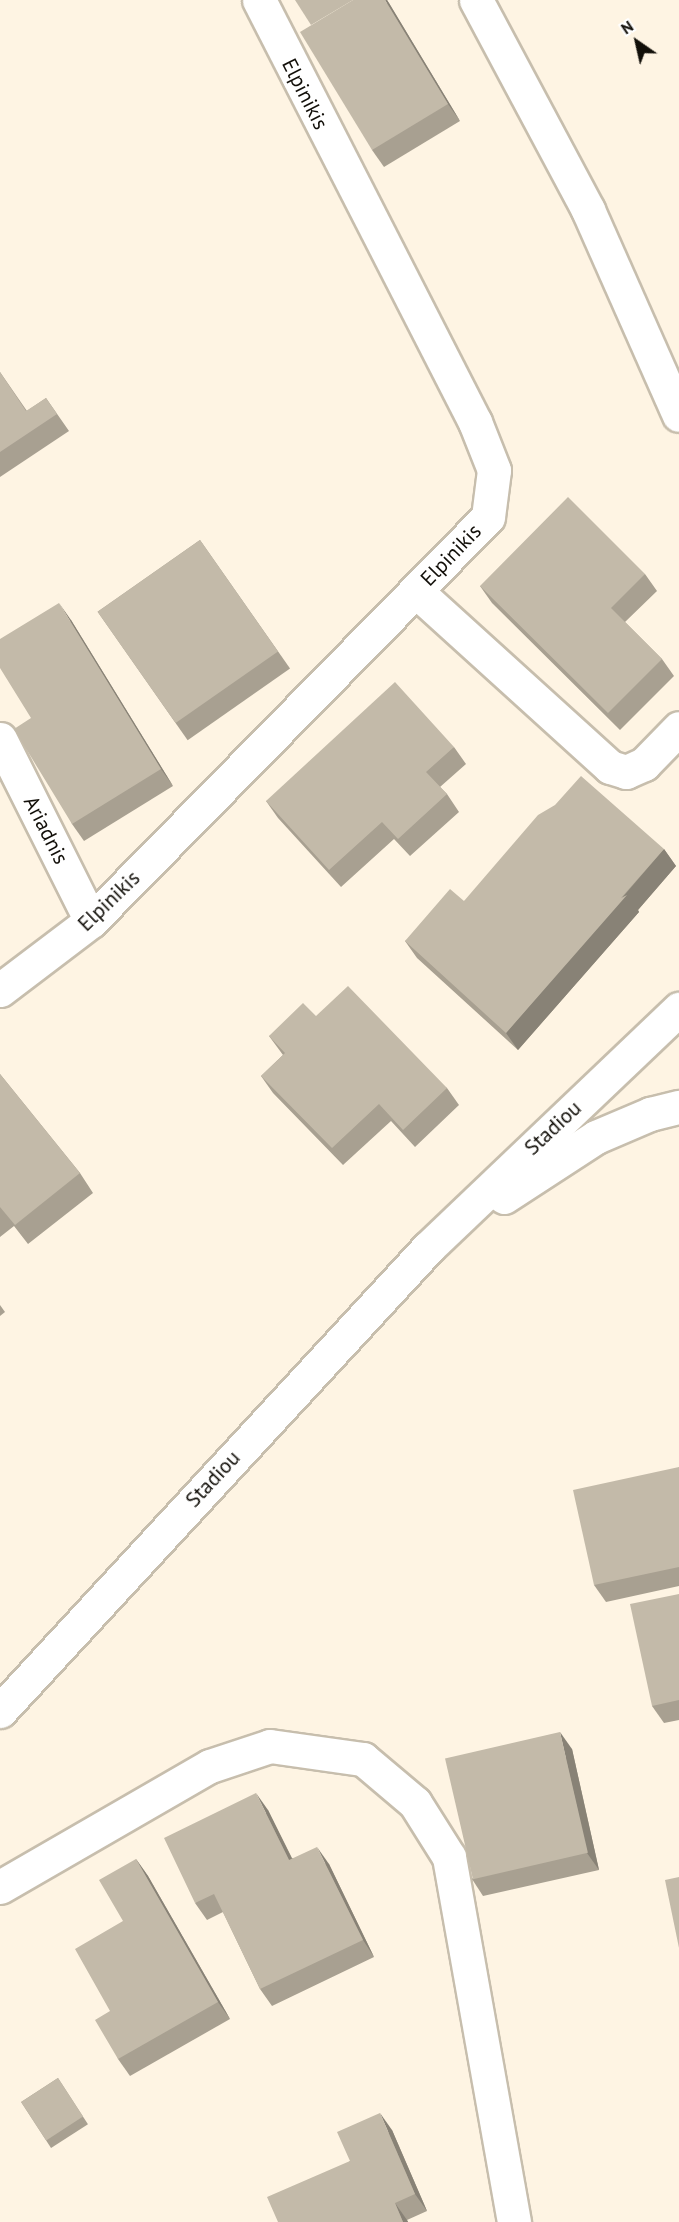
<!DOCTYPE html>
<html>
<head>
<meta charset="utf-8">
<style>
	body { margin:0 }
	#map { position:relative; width:679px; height:2222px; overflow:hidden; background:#fef4e3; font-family:"PT Sans",sans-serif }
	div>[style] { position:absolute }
	.roads { filter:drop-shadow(2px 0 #c7bead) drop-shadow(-2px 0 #c7bead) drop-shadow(0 2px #c7bead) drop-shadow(0 -2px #c7bead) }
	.minor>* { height:33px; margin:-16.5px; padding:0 16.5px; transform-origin:16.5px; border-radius:16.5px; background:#fff }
	.wall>* { inset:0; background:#a8a091; transform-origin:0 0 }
	.shaded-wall>* { inset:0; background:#888276 }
	.building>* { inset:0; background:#c3baa9; transform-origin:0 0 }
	span { translate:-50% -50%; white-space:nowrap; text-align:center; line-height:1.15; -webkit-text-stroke:6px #fff; paint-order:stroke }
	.street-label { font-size:21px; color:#120f09 }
	.north { position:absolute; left:607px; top:12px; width:60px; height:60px; -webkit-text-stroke:4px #fff; paint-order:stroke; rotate:326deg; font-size:16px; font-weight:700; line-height:24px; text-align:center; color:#120f09 }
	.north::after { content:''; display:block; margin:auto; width:21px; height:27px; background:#120f09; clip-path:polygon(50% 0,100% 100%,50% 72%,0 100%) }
</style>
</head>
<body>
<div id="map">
	<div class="roads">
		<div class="minor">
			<i style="left:476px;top:0;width:238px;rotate:61.9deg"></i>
			<i style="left:588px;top:210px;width:224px;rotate:66.1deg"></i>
			<i style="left:416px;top:591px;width:262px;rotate:42.2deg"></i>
			<i style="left:610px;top:767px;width:17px;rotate:17deg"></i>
			<i style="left:626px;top:772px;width:20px;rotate:-24deg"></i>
			<i style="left:644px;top:764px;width:50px;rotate:-45.8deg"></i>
			<i style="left:0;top:739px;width:203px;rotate:63.4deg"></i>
			<i style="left:0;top:990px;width:114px;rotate:-37.2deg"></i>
			<i style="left:91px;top:921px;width:566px;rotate:-45.5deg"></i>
			<i style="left:488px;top:517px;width:47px;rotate:-82.7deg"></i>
			<i style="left:494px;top:470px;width:52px;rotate:-111.6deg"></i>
			<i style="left:475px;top:422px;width:474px;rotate:-117.1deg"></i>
			<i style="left:504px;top:1197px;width:110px;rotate:-33.1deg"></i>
			<i style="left:596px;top:1137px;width:59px;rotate:-23.1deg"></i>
			<i style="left:650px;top:1114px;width:30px;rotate:-14deg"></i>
			<i style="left:0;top:1711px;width:631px;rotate:-47.25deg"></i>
			<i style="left:428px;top:1248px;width:347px;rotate:-43.6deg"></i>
			<i style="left:0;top:1887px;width:242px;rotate:-30deg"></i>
			<i style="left:210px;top:1766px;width:63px;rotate:-18.4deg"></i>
			<i style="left:270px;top:1746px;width:94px;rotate:8deg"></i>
			<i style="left:363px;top:1759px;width:68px;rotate:40.2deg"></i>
			<i style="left:415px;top:1803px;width:64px;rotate:57.8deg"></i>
			<i style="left:449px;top:1857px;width:371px;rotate:79.9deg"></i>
		</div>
	</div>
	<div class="wall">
		<i style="clip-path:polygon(387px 0,460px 121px,384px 167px,372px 150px)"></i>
		<i style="clip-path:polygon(0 372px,27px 411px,46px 398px,69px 431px,0 477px)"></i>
		<i style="left:200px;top:540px;width:157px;height:125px;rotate:55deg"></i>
		<i style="clip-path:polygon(645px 574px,657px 591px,625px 622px,662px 659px,674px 676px,620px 730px,492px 603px,480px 586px)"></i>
		<i style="clip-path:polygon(71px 620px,173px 786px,84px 841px,72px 824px,31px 718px)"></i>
		<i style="clip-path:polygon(454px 747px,466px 764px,440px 787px,447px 794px,459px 812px,410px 856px,394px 839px,341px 887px,278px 818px,266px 801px)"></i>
		<i style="clip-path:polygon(664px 849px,676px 866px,638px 910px,639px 912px,518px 1050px,417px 958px,405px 941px,464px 901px)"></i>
		<i style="clip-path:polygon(316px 1016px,447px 1088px,459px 1105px,415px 1147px,391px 1121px,343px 1165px,273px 1093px,261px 1076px,283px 1055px,269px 1036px)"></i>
		<i style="clip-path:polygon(0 1074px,80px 1173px,93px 1193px,28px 1244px,14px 1226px,0 1237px)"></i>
		<i style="clip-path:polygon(0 1305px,5px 1312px,0 1316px)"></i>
		<i style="clip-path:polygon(679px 1467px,679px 1586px,606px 1602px,594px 1585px)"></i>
		<i style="clip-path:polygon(679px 1594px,679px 1720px,664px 1723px,652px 1706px)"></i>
		<i style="clip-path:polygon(572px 1749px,599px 1870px,483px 1896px,472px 1879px)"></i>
		<i style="clip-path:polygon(268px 1810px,292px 1858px,329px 1864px,374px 1957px,272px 2006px,260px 1989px,223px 1912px,207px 1920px,195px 1903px)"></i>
		<i style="clip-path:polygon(136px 1859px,148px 1876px,230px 2019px,130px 2076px,118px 2059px,110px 2011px,123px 1921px)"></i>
		<i style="left:58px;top:2078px;width:55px;height:44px;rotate:57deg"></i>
		<i style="clip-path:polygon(392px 2130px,427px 2211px,407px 2220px,408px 2222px,278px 2222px,350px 2161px)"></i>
	</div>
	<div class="shaded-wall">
		<i style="clip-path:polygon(385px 0,387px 0,389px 3px,460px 121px,448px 104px)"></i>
		<i style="clip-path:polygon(59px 603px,71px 620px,173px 786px,161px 769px)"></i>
		<i style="clip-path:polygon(664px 849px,676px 866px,638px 910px,639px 912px,518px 1050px,506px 1033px)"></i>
		<i style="clip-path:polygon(560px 1732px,572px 1749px,599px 1870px,587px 1853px)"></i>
		<i style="clip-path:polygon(256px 1793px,268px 1810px,301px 1877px,289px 1860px)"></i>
		<i style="clip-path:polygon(317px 1847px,329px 1864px,374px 1957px,363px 1940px)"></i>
		<i style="clip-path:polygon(136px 1859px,148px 1876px,230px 2019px,218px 2002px)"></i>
		<i style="clip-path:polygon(380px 2113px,392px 2130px,427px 2211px,415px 2194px)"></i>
		<i style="clip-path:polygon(395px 2203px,407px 2220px,408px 2222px,403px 2222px)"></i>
	</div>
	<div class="building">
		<i style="clip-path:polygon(295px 0,353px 0,311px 25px)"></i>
		<i style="clip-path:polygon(353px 0,385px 0,448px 104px,372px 150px,300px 32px)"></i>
		<i style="clip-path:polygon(0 372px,26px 411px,46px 398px,57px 414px,0 452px)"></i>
		<i style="clip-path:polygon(568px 497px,645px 574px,611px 608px,662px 659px,608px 713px,480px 586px)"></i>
		<i style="left:200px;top:540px;width:136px;height:125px;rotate:55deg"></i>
		<i style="clip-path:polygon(59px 603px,161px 769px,72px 824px,14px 729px,31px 718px,0 668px,0 639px)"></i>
		<i style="clip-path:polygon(395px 682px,454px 747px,426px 772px,447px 794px,398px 839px,382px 822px,329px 870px,266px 801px)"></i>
		<i style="clip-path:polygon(581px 776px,664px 849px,621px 898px,627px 895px,506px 1033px,405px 941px,450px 889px,464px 901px,538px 815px,555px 805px)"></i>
		<i style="clip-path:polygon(348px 986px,447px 1088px,403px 1130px,379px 1104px,332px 1148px,261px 1076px,285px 1053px,269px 1036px,303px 1003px,316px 1016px)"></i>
		<i style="clip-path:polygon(0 1074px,80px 1173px,15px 1225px,0 1207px)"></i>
		<i style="clip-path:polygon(679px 1467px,679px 1567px,594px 1585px,573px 1490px)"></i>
		<i style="clip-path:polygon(679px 1594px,679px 1700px,652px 1706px,630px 1604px)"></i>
		<i style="left:560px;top:1732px;width:124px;height:118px;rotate:77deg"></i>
		<i style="clip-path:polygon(256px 1793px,289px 1860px,317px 1847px,363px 1940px,260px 1989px,214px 1894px,195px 1903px,164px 1838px)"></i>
		<i style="clip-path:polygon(136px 1859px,218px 2002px,118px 2059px,95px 2020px,110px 2011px,75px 1949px,123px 1921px,99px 1880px)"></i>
		<i style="clip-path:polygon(679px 1877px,679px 1948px,665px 1880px)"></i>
		<i style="left:58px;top:2078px;width:46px;height:44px;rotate:57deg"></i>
		<i style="clip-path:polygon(380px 2113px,415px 2194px,395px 2203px,403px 2222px,278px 2222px,267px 2197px,350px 2161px,337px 2132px)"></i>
	</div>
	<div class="street-label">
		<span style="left:305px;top:94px;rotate:63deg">Elpinikis</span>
		<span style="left:451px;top:555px;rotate:-46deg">Elpinikis</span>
		<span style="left:46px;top:830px;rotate:63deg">Ariadnis</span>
		<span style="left:109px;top:901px;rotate:-44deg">Elpinikis</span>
		<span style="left:553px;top:1128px;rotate:-43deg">Stadiou</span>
		<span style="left:213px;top:1479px;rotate:-47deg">Stadiou</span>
	</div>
	<div class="north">N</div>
</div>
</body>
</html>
